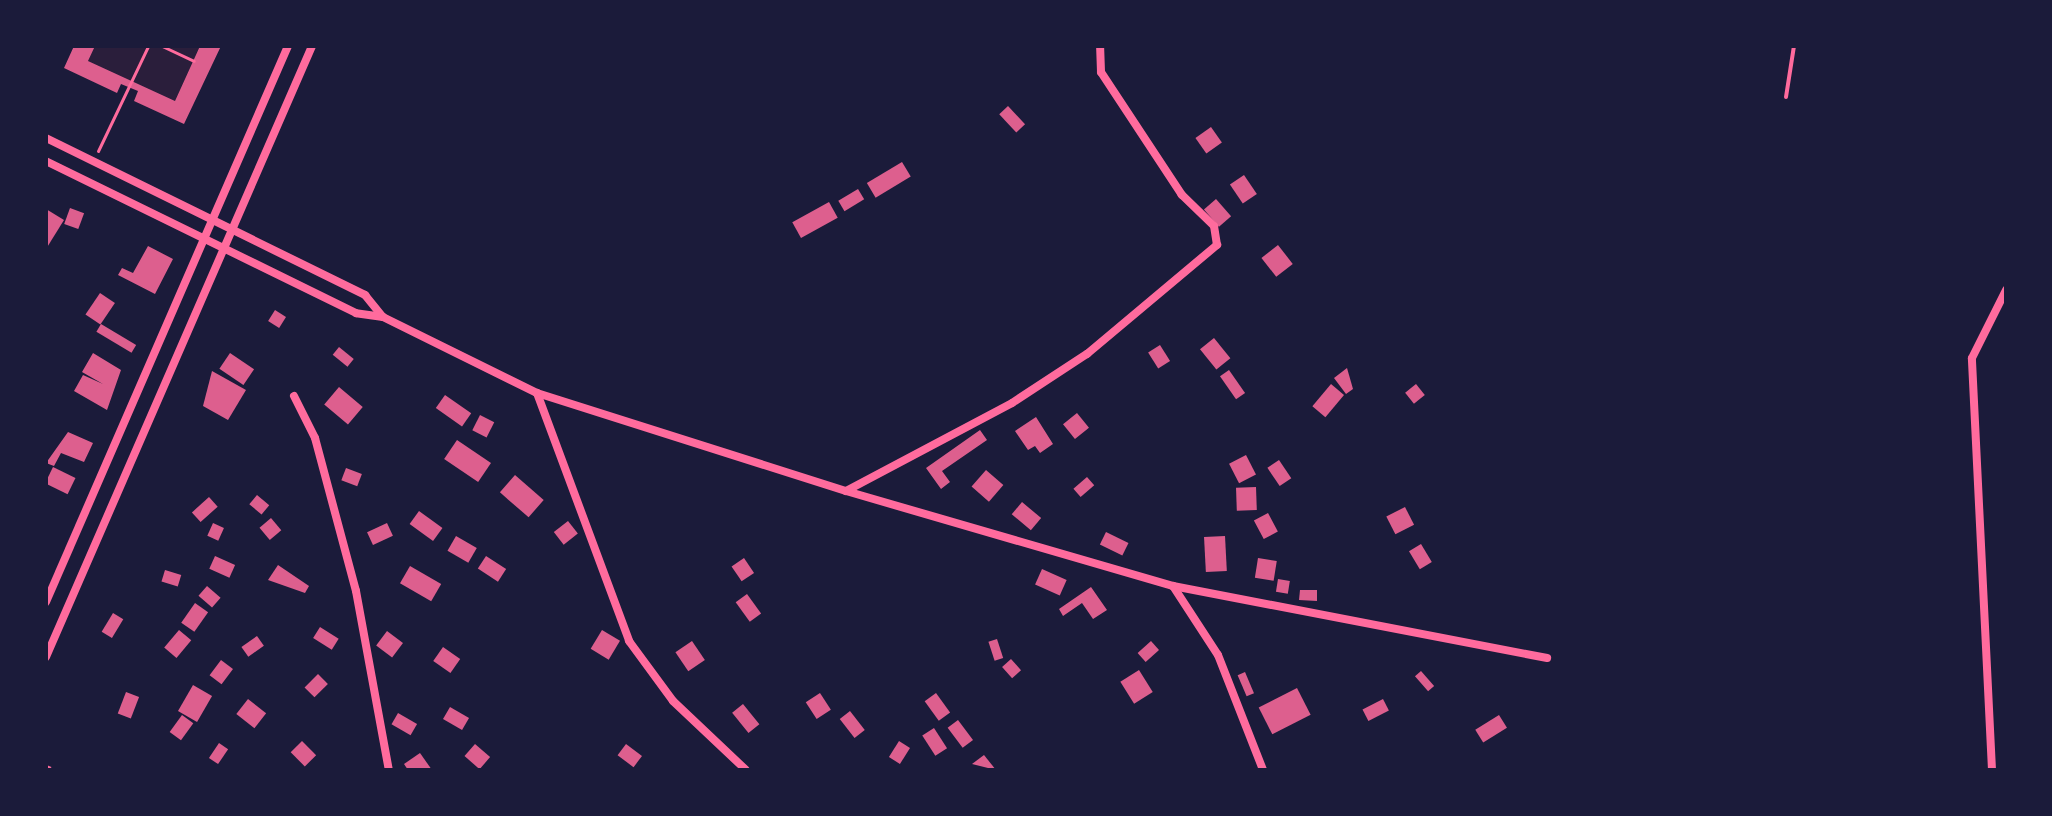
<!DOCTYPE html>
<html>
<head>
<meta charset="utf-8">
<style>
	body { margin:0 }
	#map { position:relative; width:2052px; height:816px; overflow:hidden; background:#1b1b3a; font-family:"Golos Text",sans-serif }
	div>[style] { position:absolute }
	.green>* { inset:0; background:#2a1e3b }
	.building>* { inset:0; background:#dd5f8e; transform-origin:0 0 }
	.path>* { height:3px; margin:-1.5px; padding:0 1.5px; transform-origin:1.5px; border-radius:1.5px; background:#ff6b9d }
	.service>* { height:4px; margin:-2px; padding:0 2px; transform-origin:2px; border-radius:2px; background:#ff6b9d }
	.minor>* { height:8px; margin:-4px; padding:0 4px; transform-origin:4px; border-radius:4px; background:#ff6b9d }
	span { translate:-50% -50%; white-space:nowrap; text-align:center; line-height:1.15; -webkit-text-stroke:6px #1b1b3a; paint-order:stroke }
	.frame { position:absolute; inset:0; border:48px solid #1b1b3a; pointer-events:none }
</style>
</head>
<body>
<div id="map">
	<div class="green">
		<i style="clip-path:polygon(95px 46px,200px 46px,175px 101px,88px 61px)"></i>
	</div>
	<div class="building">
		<i style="clip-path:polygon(74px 46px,95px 46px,88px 61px,175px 101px,200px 46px,221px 46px,184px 124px,134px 101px,138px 91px,121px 84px,117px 93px,64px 68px)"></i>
		<i style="left:1008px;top:106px;width:25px;height:12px;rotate:47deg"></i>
		<i style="left:1211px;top:127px;width:19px;height:19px;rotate:55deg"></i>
		<i style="left:902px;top:162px;width:17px;height:41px;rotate:59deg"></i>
		<i style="left:1244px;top:175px;width:23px;height:17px;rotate:56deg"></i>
		<i style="left:858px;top:189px;width:12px;height:23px;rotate:59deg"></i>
		<i style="left:1216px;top:199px;width:23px;height:16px;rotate:49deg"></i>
		<i style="left:829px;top:202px;width:18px;height:42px;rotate:61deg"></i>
		<i style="left:70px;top:208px;width:15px;height:17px;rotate:20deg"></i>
		<i style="clip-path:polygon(46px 209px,64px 220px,46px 249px)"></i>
		<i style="left:1278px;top:245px;width:24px;height:21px;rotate:52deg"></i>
		<i style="clip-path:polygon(148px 246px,173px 259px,155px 294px,118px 275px,122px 268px,133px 273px)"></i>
		<i style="left:100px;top:293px;width:18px;height:26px;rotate:34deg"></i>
		<i style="left:275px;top:310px;width:13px;height:13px;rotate:32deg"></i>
		<i style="left:101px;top:324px;width:41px;height:9px;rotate:31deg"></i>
		<i style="left:1214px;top:338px;width:26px;height:18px;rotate:51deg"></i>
		<i style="left:1160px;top:345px;width:19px;height:14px;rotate:58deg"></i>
		<i style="left:339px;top:347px;width:19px;height:10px;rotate:39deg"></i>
		<i style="clip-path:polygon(93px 353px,121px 370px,107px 410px,74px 391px,83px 375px,103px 384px,82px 372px)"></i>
		<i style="left:230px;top:353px;width:29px;height:19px;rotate:34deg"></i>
		<i style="clip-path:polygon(1347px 368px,1353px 389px,1346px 394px,1334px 378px)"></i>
		<i style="left:1229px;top:370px;width:28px;height:11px;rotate:55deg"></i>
		<i style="clip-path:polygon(212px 371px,246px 390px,228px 420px,203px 406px)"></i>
		<i style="left:1331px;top:384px;width:17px;height:29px;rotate:40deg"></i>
		<i style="left:1416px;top:384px;width:14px;height:14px;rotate:51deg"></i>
		<i style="left:339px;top:387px;width:31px;height:23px;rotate:40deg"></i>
		<i style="left:445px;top:395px;width:32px;height:16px;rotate:35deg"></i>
		<i style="left:1077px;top:413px;width:19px;height:18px;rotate:51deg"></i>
		<i style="left:480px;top:415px;width:16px;height:17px;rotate:27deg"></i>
		<i style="clip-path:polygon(1036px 417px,1053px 444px,1040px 453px,1035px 446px,1028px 450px,1015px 431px)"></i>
		<i style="clip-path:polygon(980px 430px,987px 440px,942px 471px,950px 482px,941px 489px,926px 468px)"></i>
		<i style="clip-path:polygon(68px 432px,93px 443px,84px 462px,61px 453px,54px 466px,46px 463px)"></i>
		<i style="left:457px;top:440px;width:41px;height:23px;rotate:34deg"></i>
		<i style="left:1246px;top:455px;width:22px;height:19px;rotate:63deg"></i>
		<i style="left:1279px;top:460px;width:22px;height:14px;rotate:56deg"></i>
		<i style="left:53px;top:467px;width:25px;height:18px;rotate:26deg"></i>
		<i style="left:346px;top:468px;width:17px;height:13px;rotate:21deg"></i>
		<i style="left:986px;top:470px;width:23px;height:22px;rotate:41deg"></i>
		<i style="left:515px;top:475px;width:38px;height:23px;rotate:41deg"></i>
		<i style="left:1087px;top:477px;width:11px;height:18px;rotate:49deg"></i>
		<i style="left:1256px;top:487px;width:23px;height:20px;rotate:88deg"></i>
		<i style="left:257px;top:495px;width:16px;height:12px;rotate:40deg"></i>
		<i style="left:209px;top:497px;width:13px;height:23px;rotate:48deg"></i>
		<i style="left:1022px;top:502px;width:25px;height:16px;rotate:40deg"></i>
		<i style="left:1405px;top:507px;width:20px;height:21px;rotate:63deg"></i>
		<i style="left:419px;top:511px;width:29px;height:16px;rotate:36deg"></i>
		<i style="left:1268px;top:513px;width:21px;height:16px;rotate:62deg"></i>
		<i style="left:271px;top:518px;width:16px;height:15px;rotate:50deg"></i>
		<i style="left:568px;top:521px;width:16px;height:18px;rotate:52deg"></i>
		<i style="left:213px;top:523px;width:12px;height:14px;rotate:24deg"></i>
		<i style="left:387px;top:523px;width:14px;height:22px;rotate:65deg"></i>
		<i style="left:1106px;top:532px;width:25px;height:14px;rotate:26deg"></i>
		<i style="left:456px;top:536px;width:24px;height:17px;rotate:30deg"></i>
		<i style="left:1225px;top:536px;width:35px;height:21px;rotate:87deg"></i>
		<i style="left:1421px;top:544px;width:21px;height:14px;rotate:59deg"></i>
		<i style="left:215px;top:556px;width:22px;height:14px;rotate:24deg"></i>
		<i style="left:486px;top:556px;width:24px;height:15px;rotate:33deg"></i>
		<i style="left:744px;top:558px;width:18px;height:15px;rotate:56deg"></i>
		<i style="left:1258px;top:558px;width:19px;height:20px;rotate:9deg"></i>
		<i style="clip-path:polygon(278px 565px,309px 586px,305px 593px,268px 580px)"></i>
		<i style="left:410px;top:566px;width:36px;height:20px;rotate:30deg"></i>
		<i style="left:1042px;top:569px;width:27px;height:17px;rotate:24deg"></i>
		<i style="left:165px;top:570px;width:17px;height:12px;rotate:17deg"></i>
		<i style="left:1278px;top:579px;width:12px;height:13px;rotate:9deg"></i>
		<i style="left:207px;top:586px;width:18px;height:13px;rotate:41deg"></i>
		<i style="clip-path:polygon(1091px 587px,1107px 610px,1093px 619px,1082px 603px,1063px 616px,1059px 609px)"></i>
		<i style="clip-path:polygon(1300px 590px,1317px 590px,1317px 601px,1299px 600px)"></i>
		<i style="left:747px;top:594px;width:24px;height:14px;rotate:54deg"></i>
		<i style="left:195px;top:603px;width:16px;height:24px;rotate:35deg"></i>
		<i style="left:113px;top:613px;width:12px;height:22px;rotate:31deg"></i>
		<i style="left:320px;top:627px;width:22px;height:13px;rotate:32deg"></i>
		<i style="left:179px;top:630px;width:16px;height:23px;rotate:40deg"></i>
		<i style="left:602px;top:630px;width:21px;height:22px;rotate:31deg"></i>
		<i style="left:387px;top:631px;width:20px;height:18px;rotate:37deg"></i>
		<i style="left:257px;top:636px;width:12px;height:19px;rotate:55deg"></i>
		<i style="left:997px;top:639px;width:20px;height:9px;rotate:72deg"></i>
		<i style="left:692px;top:641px;width:23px;height:20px;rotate:56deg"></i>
		<i style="left:1151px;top:641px;width:12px;height:18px;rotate:48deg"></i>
		<i style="left:443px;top:647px;width:21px;height:17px;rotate:35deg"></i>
		<i style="left:1011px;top:659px;width:15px;height:12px;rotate:48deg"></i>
		<i style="left:221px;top:660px;width:15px;height:19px;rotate:37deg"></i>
		<i style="left:1139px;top:670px;width:26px;height:22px;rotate:58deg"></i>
		<i style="left:1421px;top:671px;width:20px;height:8px;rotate:49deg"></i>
		<i style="left:1245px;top:672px;width:23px;height:8px;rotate:67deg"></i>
		<i style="left:318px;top:674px;width:14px;height:19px;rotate:45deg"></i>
		<i style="left:193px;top:685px;width:22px;height:30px;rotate:30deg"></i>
		<i style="left:1297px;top:688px;width:30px;height:43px;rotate:63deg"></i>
		<i style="left:126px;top:692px;width:14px;height:23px;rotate:21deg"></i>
		<i style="left:820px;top:693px;width:20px;height:17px;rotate:57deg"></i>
		<i style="left:936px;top:693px;width:24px;height:14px;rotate:54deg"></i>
		<i style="left:248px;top:699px;width:23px;height:19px;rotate:38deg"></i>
		<i style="left:1383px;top:699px;width:13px;height:23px;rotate:63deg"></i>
		<i style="left:743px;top:704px;width:26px;height:14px;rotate:51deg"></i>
		<i style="left:450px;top:707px;width:22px;height:14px;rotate:30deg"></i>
		<i style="left:850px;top:711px;width:24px;height:13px;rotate:52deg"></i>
		<i style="left:398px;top:713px;width:22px;height:13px;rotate:30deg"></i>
		<i style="left:182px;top:715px;width:14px;height:21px;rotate:36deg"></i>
		<i style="left:1499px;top:715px;width:15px;height:28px;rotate:58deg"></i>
		<i style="left:958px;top:720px;width:25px;height:13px;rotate:53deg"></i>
		<i style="left:934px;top:728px;width:24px;height:14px;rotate:57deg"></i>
		<i style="left:302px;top:741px;width:20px;height:16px;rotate:45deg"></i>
		<i style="left:899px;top:741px;width:13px;height:19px;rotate:32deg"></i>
		<i style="left:219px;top:743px;width:11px;height:18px;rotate:34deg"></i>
		<i style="left:475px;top:744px;width:20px;height:16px;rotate:41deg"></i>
		<i style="left:626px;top:744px;width:20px;height:14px;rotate:37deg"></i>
		<i style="clip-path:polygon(420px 753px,432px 770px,408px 770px,404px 764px)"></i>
		<i style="clip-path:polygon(984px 755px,996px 770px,972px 764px)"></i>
	</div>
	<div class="path">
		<i style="left:162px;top:46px;width:35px;rotate:25deg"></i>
		<i style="left:98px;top:151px;width:116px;rotate:-64.5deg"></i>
	</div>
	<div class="service">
		<i style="left:1786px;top:97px;width:52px;rotate:-81.1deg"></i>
	</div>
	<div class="minor">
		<i style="left:46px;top:138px;width:356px;rotate:26.2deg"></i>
		<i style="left:365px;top:295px;width:28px;rotate:51deg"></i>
		<i style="left:383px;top:317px;width:27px;rotate:-172deg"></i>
		<i style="left:356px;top:313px;width:345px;rotate:-153.9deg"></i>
		<i style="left:383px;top:317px;width:172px;rotate:26.3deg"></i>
		<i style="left:537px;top:393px;width:324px;rotate:17.6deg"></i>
		<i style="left:846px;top:491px;width:341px;rotate:16.2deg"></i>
		<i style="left:1173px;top:586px;width:381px;rotate:10.9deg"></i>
		<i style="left:537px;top:393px;width:265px;rotate:69.6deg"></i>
		<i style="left:629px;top:641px;width:74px;rotate:53.7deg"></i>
		<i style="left:673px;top:701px;width:100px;rotate:43.4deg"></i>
		<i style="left:294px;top:396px;width:47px;rotate:63.4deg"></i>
		<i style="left:315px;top:438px;width:158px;rotate:75deg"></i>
		<i style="left:356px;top:591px;width:182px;rotate:79.6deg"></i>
		<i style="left:846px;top:491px;width:188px;rotate:-27.9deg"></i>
		<i style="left:1012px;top:403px;width:90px;rotate:-33.2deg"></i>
		<i style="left:1087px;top:354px;width:170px;rotate:-40deg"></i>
		<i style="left:1217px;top:245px;width:19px;rotate:-99deg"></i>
		<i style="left:1214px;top:226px;width:45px;rotate:-135.9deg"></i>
		<i style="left:1182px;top:195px;width:147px;rotate:-123.4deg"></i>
		<i style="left:1101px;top:72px;width:26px;rotate:-92deg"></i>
		<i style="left:1173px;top:586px;width:82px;rotate:56.9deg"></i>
		<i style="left:1218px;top:655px;width:123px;rotate:68.6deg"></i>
		<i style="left:46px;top:602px;width:606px;rotate:-66.48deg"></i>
		<i style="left:46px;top:657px;width:666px;rotate:-66.47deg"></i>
		<i style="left:46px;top:769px;width:2px;rotate:27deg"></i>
		<i style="left:1992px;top:770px;width:412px;rotate:-92.8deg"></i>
		<i style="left:1972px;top:358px;width:76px;rotate:-63.4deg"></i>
	</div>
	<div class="frame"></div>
</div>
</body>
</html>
